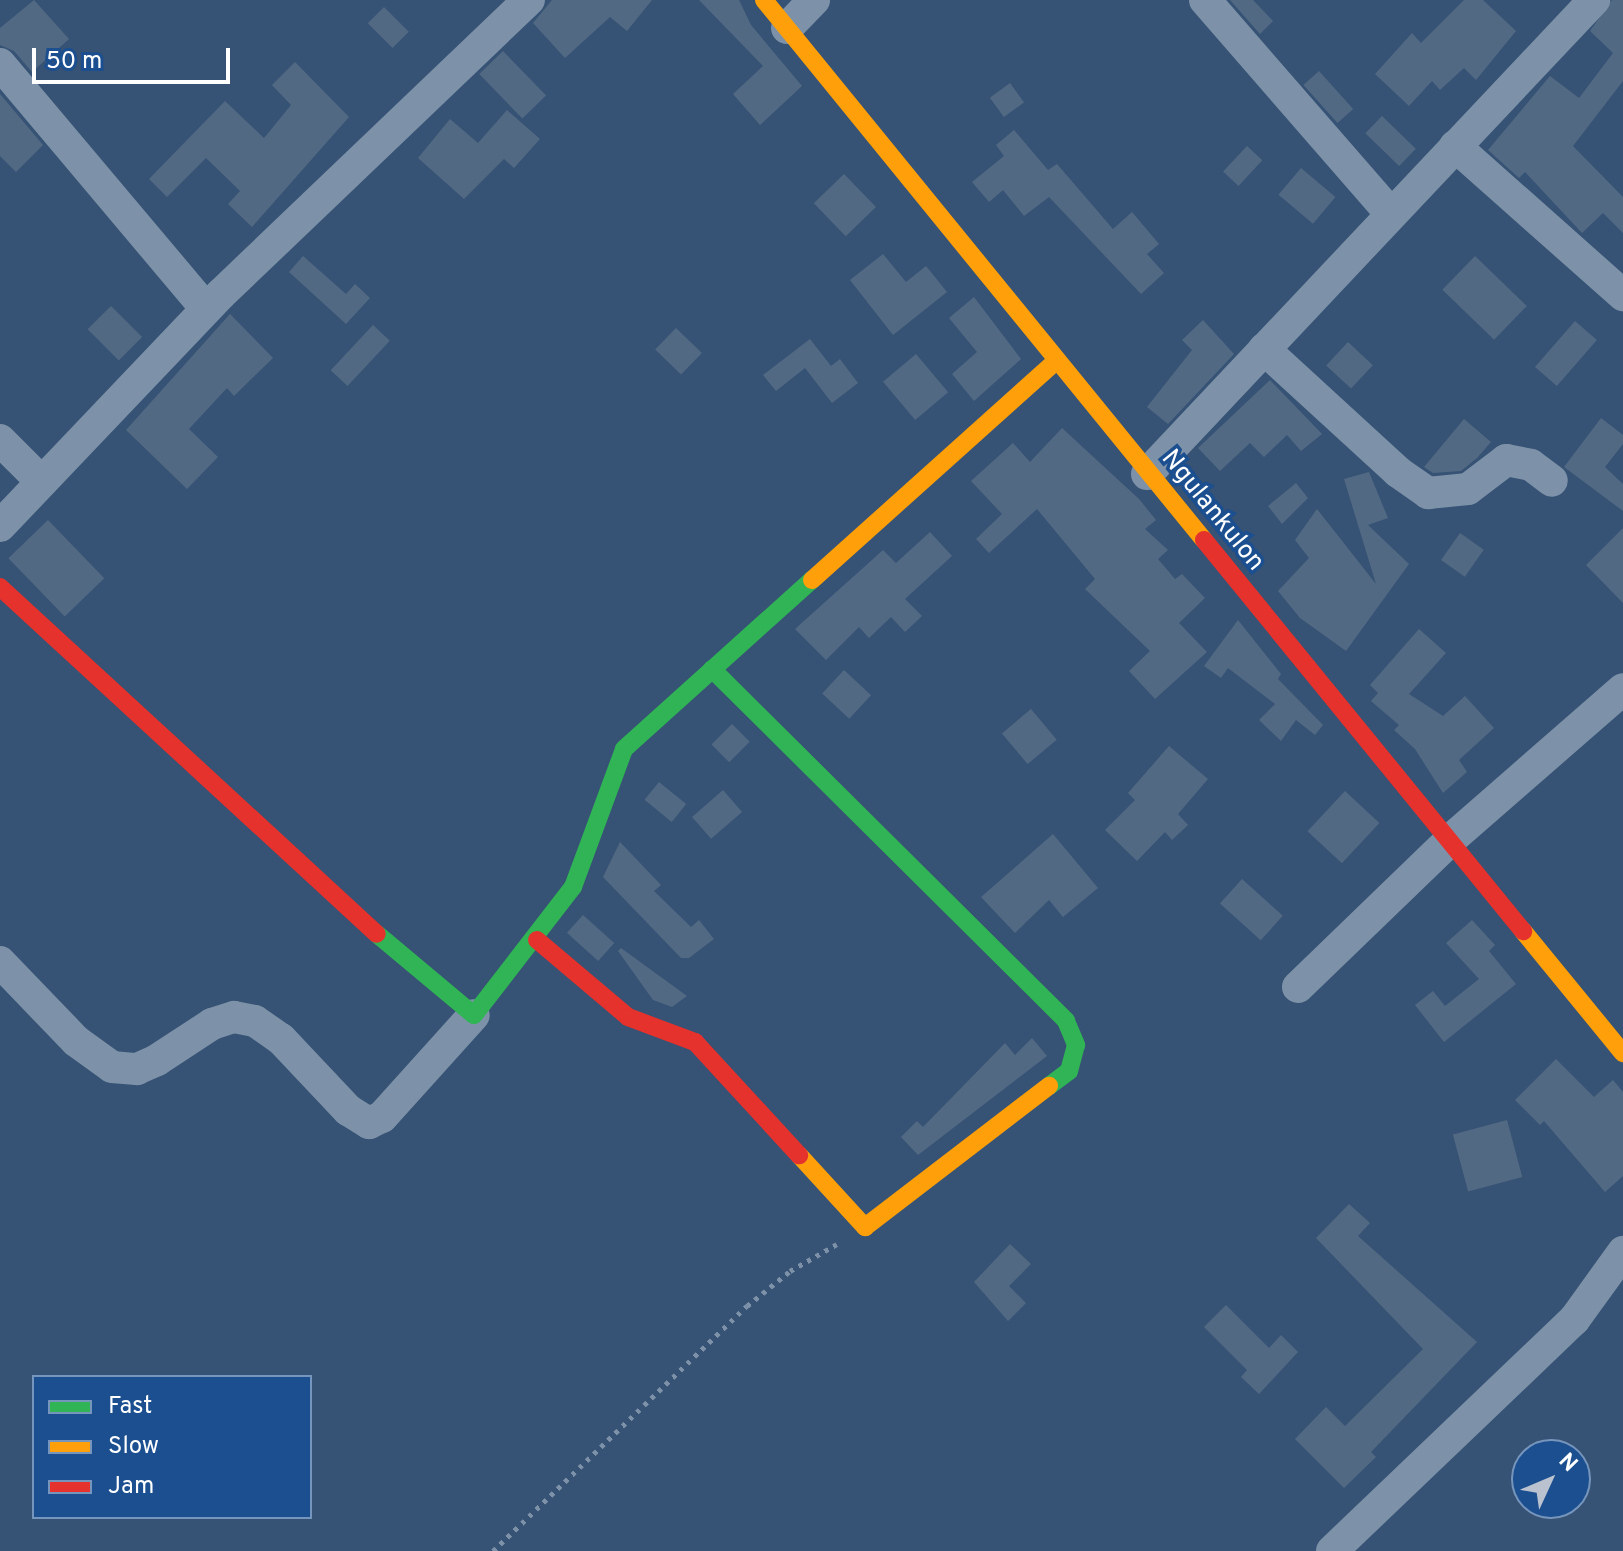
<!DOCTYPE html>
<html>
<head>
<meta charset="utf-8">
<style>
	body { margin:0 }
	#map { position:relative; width:1623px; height:1551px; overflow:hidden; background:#365274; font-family:Overpass,sans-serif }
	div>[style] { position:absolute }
	.building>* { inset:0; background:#526984; transform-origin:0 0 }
	.path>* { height:5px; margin-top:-2.5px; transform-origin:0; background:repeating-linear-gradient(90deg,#7d92a8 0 4px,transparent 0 10px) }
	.street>* { height:32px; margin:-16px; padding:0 16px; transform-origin:16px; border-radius:16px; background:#7d92a8 }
	.fast>* { height:18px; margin:-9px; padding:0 9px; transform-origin:9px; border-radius:9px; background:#30b455 }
	.slow>* { height:18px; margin:-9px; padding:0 9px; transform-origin:9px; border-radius:9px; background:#ff9f0a }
	.jam>* { height:18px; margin:-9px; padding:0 9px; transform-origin:9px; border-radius:9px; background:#e5322d }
	span { translate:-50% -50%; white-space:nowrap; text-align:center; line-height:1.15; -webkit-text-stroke:7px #1b4f8f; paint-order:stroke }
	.street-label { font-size:26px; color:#fff }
	.legend { position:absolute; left:32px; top:1375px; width:280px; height:144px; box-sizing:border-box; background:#1b4f8f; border:2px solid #7695bc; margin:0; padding:10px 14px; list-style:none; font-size:24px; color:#fff }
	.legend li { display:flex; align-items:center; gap:16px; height:40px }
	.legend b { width:40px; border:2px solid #7695bc }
	.north { position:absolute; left:1511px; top:1439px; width:80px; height:80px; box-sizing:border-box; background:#1b4f8f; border:2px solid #7695bc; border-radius:50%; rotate:46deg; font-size:22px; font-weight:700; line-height:32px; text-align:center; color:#fff }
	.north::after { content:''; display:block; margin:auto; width:28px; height:36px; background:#b9c2ce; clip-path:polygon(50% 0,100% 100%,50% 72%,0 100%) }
	.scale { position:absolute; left:32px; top:48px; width:198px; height:36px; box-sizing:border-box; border:4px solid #fff; border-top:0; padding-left:10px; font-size:24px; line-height:28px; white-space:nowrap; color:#fff; -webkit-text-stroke:6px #1b4f8f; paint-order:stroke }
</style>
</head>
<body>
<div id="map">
	<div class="building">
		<i style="clip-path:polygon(34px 0,69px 39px,32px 72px,14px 51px,0 45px,0 28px)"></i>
		<i style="clip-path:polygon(552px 0,652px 0,627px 31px,610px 17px,565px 58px,533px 23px)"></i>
		<i style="clip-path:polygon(699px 0,739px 0,751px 25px,802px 86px,760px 125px,733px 94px,763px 66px)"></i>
		<i style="clip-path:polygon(1230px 0,1253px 0,1273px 21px,1260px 34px)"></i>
		<i style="clip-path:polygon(1464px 0,1483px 0,1516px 31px,1476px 80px,1464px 68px,1440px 90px,1432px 81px,1409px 106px,1375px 74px,1412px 33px,1421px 43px)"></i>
		<i style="clip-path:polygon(1612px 0,1623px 0,1623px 81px,1573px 146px,1623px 197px,1623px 233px,1603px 213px,1582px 233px,1525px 172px,1519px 178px,1488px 150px,1550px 76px,1579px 98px,1613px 53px,1590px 31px)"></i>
		<i style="left:384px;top:7px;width:35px;height:23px;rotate:45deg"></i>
		<i style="left:503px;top:51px;width:62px;height:33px;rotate:46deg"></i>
		<i style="clip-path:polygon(295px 62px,349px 117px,252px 227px,228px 204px,240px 191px,206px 158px,167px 197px,149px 179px,225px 101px,264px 138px,291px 105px,272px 85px)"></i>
		<i style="left:1319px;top:71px;width:51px;height:21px;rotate:48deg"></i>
		<i style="left:1010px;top:83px;width:24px;height:25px;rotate:54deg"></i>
		<i style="clip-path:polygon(0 94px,43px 145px,16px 172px,0 156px)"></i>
		<i style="clip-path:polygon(507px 110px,540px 139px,514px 168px,504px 159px,464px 199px,418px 158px,450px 119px,478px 143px)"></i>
		<i style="left:1382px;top:116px;width:47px;height:24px;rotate:44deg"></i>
		<i style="clip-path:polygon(1014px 130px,1048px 170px,1057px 164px,1113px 229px,1132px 212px,1159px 244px,1147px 254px,1164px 273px,1141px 294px,1049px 197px,1024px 216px,1003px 190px,989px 202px,972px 182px,1004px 156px,996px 145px)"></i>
		<i style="left:1247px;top:146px;width:21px;height:35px;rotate:43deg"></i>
		<i style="left:1301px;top:168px;width:45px;height:35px;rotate:40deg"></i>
		<i style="left:844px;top:174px;width:46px;height:42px;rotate:46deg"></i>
		<i style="clip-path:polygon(883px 254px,906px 282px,926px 266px,947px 292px,893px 335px,850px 280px)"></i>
		<i style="clip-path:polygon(303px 256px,346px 294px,355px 284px,370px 298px,346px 324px,289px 272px)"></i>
		<i style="left:1475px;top:256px;width:72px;height:47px;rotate:44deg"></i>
		<i style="clip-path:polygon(974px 297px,1021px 359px,974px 401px,952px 374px,977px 352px,949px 318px)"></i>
		<i style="left:111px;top:306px;width:44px;height:33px;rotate:45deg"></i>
		<i style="clip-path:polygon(230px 314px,273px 358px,234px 396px,227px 388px,189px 429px,218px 457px,187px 489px,126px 430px)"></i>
		<i style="clip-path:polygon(1203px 320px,1234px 354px,1168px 424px,1147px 407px,1192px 350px,1182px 340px)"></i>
		<i style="left:1575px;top:321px;width:29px;height:61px;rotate:41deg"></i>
		<i style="left:373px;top:325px;width:23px;height:62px;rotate:43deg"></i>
		<i style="left:676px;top:328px;width:36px;height:30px;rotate:44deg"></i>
		<i style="clip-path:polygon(810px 339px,831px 366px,840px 359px,858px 383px,832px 403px,805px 368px,776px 391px,763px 375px)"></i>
		<i style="left:1348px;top:342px;width:34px;height:32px;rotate:43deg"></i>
		<i style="left:916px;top:354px;width:50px;height:43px;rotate:50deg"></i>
		<i style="clip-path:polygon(1270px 380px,1322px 434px,1301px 451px,1287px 435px,1264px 457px,1250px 443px,1220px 471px,1198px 448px)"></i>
		<i style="clip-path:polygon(1601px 418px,1623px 435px,1623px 444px,1605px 467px,1623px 484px,1623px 511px,1564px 467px)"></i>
		<i style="clip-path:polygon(1464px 419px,1491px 442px,1477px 458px,1461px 471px,1433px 473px,1424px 467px)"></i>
		<i style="clip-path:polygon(1062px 428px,1139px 499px,1156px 520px,1145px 529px,1168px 550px,1158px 559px,1175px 579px,1182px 574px,1205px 598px,1179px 623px,1207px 652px,1155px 699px,1129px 671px,1150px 651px,1085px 589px,1095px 579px,1037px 509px,989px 553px,976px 539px,1002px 514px,971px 481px,1013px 443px,1030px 462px)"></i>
		<i style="clip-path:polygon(1369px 472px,1388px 518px,1368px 525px,1409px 564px,1346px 651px,1300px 618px,1278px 591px,1309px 558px,1295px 540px,1317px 509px,1376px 584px,1344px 479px)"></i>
		<i style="clip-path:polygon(1296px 483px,1308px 498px,1282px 524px,1268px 506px)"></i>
		<i style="left:48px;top:520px;width:81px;height:55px;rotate:46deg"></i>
		<i style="clip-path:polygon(1623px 528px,1623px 603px,1586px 565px)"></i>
		<i style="clip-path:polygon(930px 532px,952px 556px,905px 599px,922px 616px,905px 632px,891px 617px,869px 638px,859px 627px,826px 660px,795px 629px,883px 550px,896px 563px)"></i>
		<i style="left:1460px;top:533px;width:29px;height:33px;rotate:35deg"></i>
		<i style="clip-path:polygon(1238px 620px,1281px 674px,1278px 679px,1323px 725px,1315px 735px,1296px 720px,1281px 741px,1259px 720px,1275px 704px,1228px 668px,1221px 678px,1204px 666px)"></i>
		<i style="clip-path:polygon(1419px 629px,1446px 653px,1409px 694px,1443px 716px,1465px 696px,1494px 728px,1459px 760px,1467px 772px,1443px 793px,1415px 749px,1394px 730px,1399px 725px,1371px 701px,1378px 693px,1370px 685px)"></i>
		<i style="left:844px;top:670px;width:37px;height:32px;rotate:43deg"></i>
		<i style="left:1031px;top:709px;width:40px;height:38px;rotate:50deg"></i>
		<i style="left:732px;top:724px;width:25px;height:29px;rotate:45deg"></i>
		<i style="clip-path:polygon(1169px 746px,1208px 779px,1178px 814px,1188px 825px,1172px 840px,1165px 832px,1137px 861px,1105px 830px,1135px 800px,1128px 793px)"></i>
		<i style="left:659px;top:782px;width:35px;height:23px;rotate:39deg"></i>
		<i style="left:723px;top:790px;width:29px;height:41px;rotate:49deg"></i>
		<i style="left:1345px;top:791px;width:47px;height:55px;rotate:43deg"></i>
		<i style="clip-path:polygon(1053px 834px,1098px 888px,1063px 917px,1049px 900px,1015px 933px,981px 897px)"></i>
		<i style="clip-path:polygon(620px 842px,661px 885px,654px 891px,691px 927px,699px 920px,714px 939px,689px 958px,681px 958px,603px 877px)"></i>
		<i style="left:1242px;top:879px;width:55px;height:33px;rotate:42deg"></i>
		<i style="left:583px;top:915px;width:42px;height:24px;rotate:42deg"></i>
		<i style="clip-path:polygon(1472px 920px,1495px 945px,1489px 951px,1516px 984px,1444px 1042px,1415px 1005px,1433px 991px,1445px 1006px,1479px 979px,1446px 943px)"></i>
		<i style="clip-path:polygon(621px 948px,687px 996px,672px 1007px,653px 1000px,618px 951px)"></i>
		<i style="clip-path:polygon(1032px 1038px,1047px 1056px,918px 1155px,901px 1137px,917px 1121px,923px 1127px,1005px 1043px,1015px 1055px)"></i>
		<i style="clip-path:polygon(1556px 1059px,1594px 1097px,1613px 1080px,1623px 1092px,1623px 1176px,1605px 1192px,1544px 1121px,1540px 1125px,1515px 1100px)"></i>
		<i style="left:1507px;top:1120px;width:59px;height:56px;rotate:75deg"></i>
		<i style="clip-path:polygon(1349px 1204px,1370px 1223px,1358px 1236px,1477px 1342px,1371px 1452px,1376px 1457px,1344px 1488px,1295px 1439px,1326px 1407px,1345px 1426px,1423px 1349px,1316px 1238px)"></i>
		<i style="clip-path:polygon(1010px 1244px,1031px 1264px,1009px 1286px,1026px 1303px,1008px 1321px,974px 1282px)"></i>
		<i style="clip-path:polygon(1226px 1305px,1269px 1348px,1281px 1335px,1298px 1352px,1259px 1394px,1241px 1377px,1247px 1370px,1204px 1327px)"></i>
	</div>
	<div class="path">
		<i style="left:493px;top:1551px;width:353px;rotate:-44deg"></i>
		<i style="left:747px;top:1306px;width:55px;rotate:-39.1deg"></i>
		<i style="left:790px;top:1271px;width:54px;rotate:-29.9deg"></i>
	</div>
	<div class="street">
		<i style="left:1205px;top:0;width:284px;rotate:49deg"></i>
		<i style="left:787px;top:28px;width:39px;rotate:-46deg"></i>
		<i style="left:0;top:64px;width:320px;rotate:49.9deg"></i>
		<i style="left:1455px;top:146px;width:225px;rotate:41.6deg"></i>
		<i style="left:1264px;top:349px;width:182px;rotate:42.5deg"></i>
		<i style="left:1398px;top:472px;width:37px;rotate:35deg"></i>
		<i style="left:1428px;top:493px;width:40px;rotate:-5.7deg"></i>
		<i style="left:1468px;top:489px;width:48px;rotate:-37.3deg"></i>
		<i style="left:1506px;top:460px;width:25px;rotate:11deg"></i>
		<i style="left:1531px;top:465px;width:26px;rotate:37deg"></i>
		<i style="left:0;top:440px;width:59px;rotate:45deg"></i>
		<i style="left:1147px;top:474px;width:652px;rotate:-46.68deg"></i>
		<i style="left:0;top:526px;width:320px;rotate:-46.4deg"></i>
		<i style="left:221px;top:294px;width:426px;rotate:-43.7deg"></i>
		<i style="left:0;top:962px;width:110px;rotate:46.1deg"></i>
		<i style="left:76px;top:1041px;width:44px;rotate:35.8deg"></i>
		<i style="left:112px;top:1067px;width:25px;rotate:5deg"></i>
		<i style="left:137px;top:1069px;width:22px;rotate:-24deg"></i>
		<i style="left:157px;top:1060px;width:66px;rotate:-33.2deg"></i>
		<i style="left:212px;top:1024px;width:23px;rotate:-18deg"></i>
		<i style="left:234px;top:1017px;width:21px;rotate:11deg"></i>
		<i style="left:255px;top:1021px;width:32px;rotate:35deg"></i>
		<i style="left:281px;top:1039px;width:98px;rotate:46.7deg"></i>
		<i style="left:348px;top:1110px;width:25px;rotate:32deg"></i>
		<i style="left:369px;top:1123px;width:14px;rotate:-25deg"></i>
		<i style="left:382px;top:1117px;width:137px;rotate:-48deg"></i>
		<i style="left:1298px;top:987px;width:210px;rotate:-44deg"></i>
		<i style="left:1449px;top:841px;width:231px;rotate:-41.1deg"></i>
		<i style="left:1332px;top:1551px;width:335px;rotate:-43.7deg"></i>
		<i style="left:1574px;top:1320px;width:84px;rotate:-54.2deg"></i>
	</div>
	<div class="fast">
		<i style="left:712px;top:669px;width:499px;rotate:44.8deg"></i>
		<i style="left:1066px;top:1021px;width:26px;rotate:67deg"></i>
		<i style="left:1076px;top:1045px;width:27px;rotate:105deg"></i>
		<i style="left:1069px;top:1071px;width:25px;rotate:143deg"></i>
		<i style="left:377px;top:934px;width:126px;rotate:39.9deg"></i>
		<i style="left:474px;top:1015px;width:162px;rotate:-52.3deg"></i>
		<i style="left:573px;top:887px;width:147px;rotate:-69.7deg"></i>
		<i style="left:624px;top:749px;width:253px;rotate:-42deg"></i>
	</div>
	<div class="slow">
		<i style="left:764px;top:0;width:697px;rotate:50.83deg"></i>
		<i style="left:812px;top:580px;width:326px;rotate:-41.9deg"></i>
		<i style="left:1523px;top:931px;width:158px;rotate:50.7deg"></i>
		<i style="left:799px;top:1155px;width:98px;rotate:47.5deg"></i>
		<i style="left:865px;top:1227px;width:232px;rotate:-37.5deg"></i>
	</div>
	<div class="jam">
		<i style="left:1204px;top:540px;width:505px;rotate:50.79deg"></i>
		<i style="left:0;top:587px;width:512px;rotate:42.63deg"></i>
		<i style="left:537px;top:940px;width:119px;rotate:40.2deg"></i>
		<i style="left:628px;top:1017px;width:72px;rotate:20.5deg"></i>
		<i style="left:695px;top:1042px;width:154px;rotate:47.4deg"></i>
	</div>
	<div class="street-label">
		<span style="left:1212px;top:511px;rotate:51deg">Ngulankulon</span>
	</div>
	<ul class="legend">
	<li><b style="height:10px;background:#30b455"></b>Fast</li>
	<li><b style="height:10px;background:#ff9f0a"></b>Slow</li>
	<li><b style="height:10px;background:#e5322d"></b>Jam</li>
	</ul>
	<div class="north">N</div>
	<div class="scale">50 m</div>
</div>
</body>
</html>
